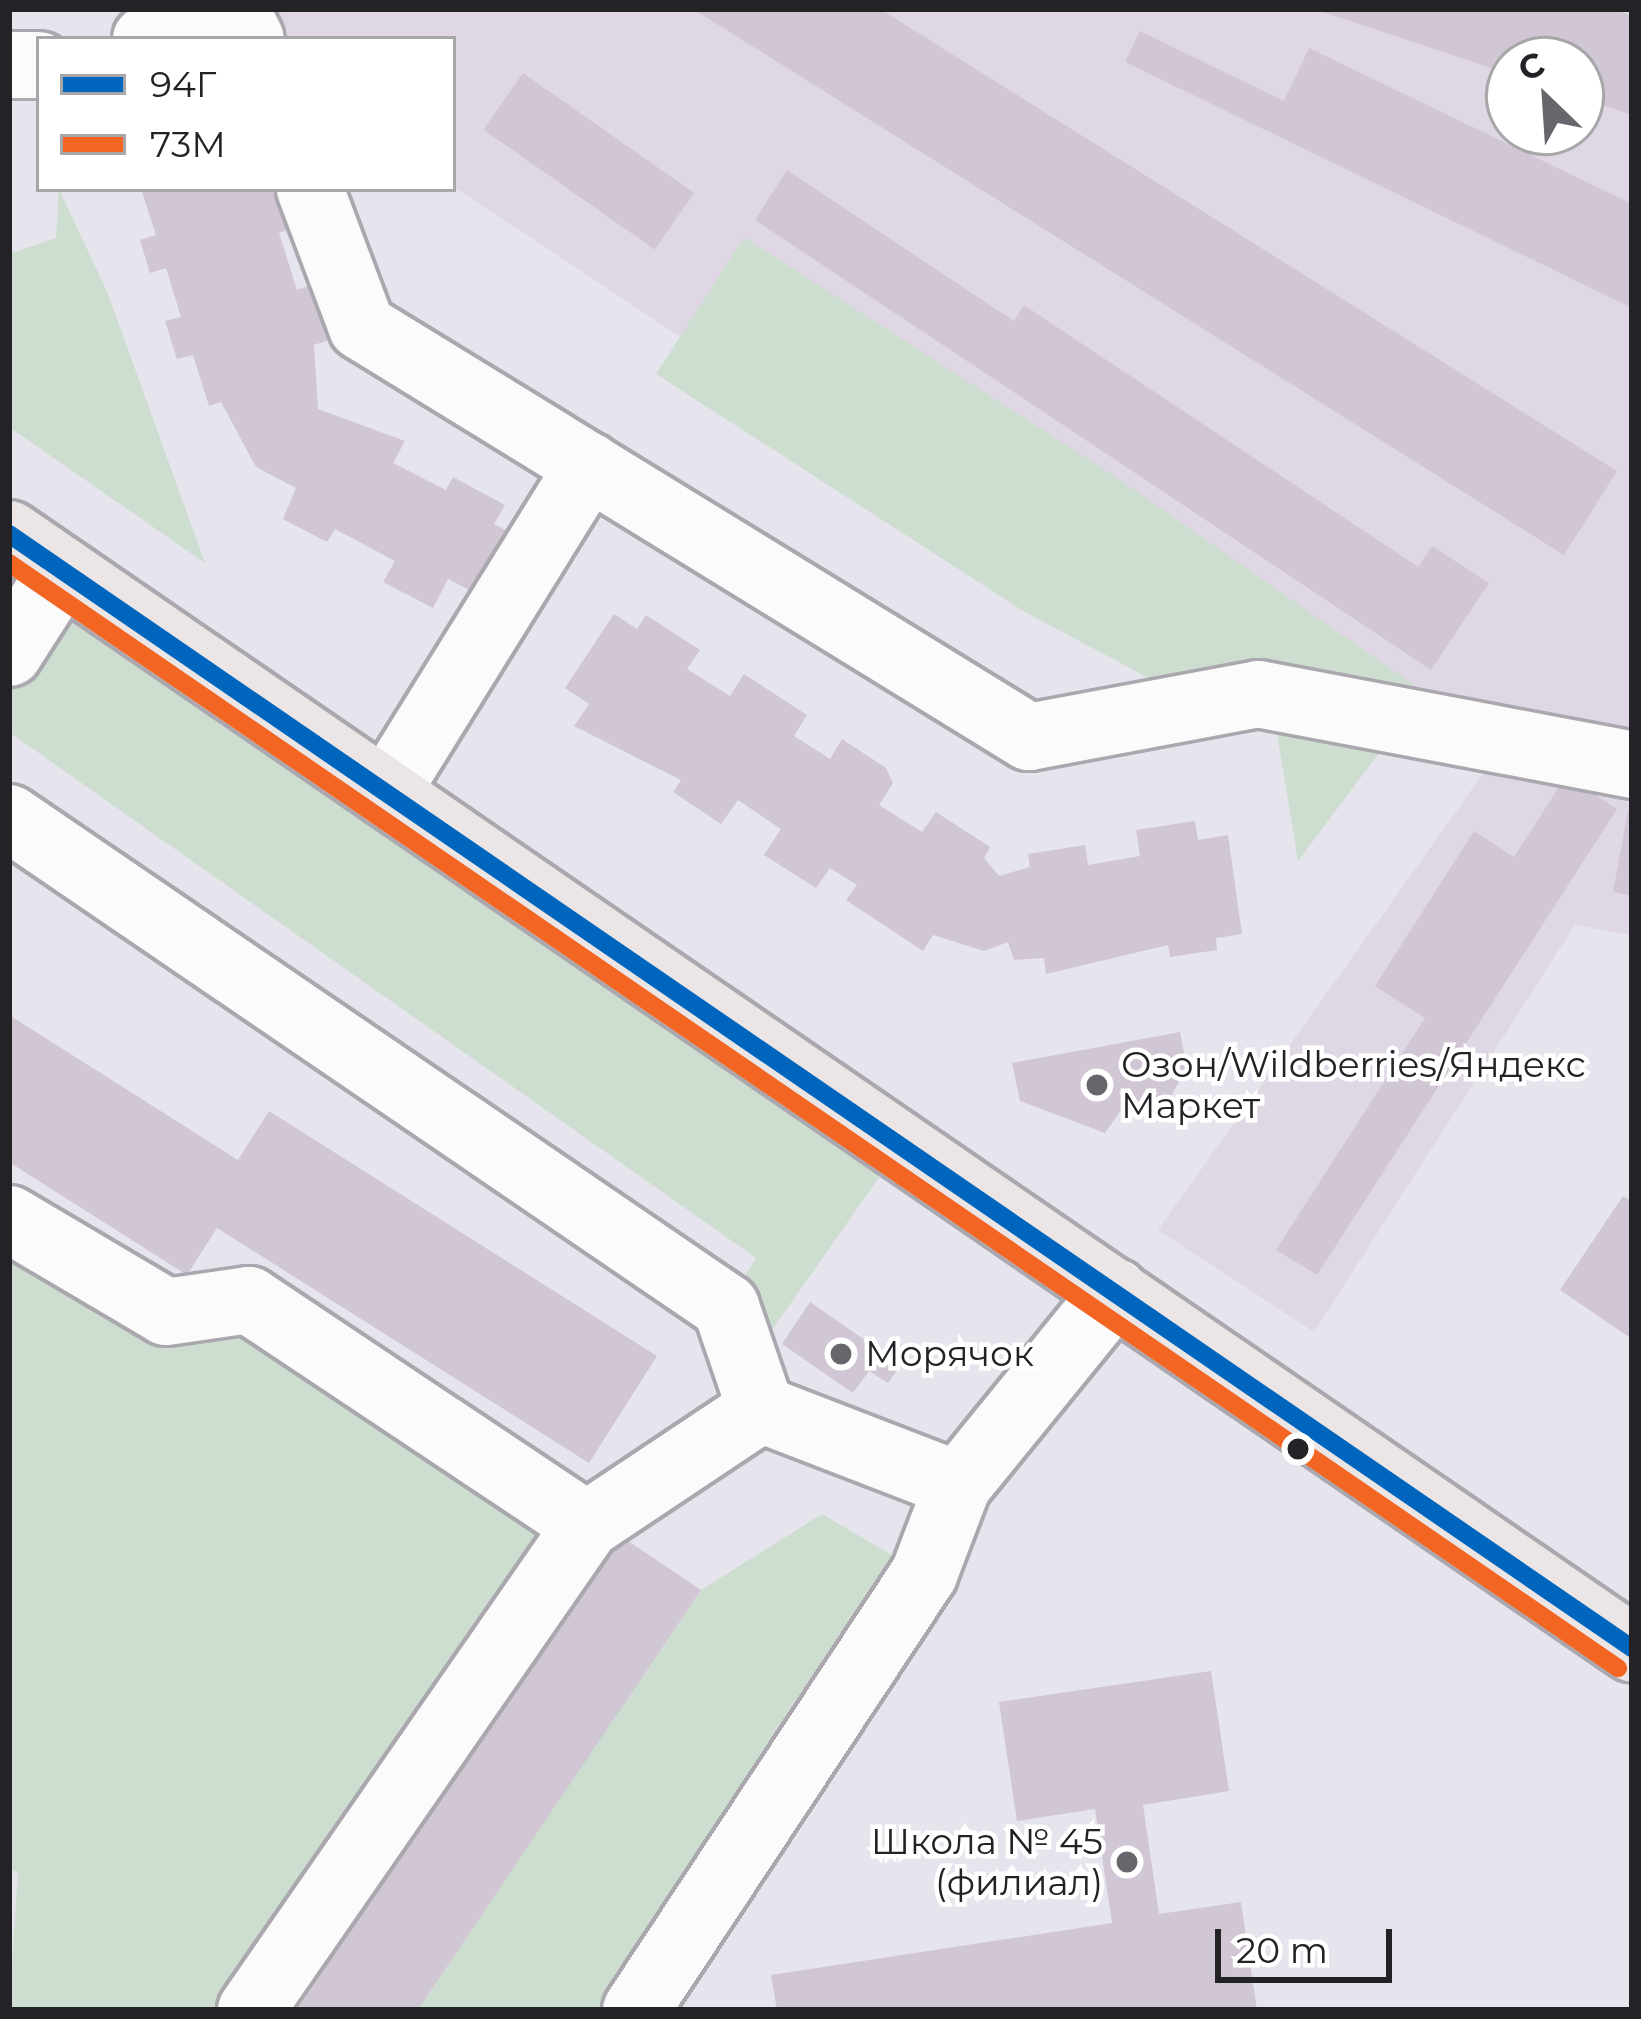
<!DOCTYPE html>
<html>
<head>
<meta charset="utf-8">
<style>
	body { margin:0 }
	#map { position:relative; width:1641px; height:2019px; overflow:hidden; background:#e6e4ec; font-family:Montserrat,sans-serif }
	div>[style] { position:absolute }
	.industrial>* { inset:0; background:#e0d7e5 }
	.green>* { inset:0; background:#cdddd0 }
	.building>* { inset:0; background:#d1c6d3; transform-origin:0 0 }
	.roads { filter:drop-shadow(3px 0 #aaa8ae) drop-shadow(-3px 0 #aaa8ae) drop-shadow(0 3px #aaa8ae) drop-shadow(0 -3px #aaa8ae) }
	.minor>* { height:66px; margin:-33px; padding:0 33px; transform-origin:33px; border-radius:33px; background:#fbfbfc }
	.major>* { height:66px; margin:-33px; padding:0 33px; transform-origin:33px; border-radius:33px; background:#ebe6e5 }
	.bus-1>* { height:18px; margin:-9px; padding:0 9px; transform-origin:9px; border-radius:9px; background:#0065bd }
	.bus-2>* { height:18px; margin:-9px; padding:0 9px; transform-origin:9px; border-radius:9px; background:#f26522 }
	.dots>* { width:33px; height:33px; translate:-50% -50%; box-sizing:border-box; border:6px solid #fff; border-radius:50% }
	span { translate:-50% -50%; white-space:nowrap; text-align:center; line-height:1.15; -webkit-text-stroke:9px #fff; paint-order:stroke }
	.poi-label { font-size:36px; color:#232227 }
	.left { translate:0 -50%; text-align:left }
	.right { translate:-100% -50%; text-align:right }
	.frame { position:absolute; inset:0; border:12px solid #232227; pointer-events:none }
	.legend { position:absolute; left:36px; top:36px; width:420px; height:156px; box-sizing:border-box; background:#fff; border:3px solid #a7a7a9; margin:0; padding:15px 21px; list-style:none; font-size:36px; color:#232227 }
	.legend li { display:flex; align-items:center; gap:24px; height:60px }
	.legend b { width:60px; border:3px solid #a7a7a9 }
	.north { position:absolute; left:1485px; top:36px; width:120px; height:120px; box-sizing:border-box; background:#fff; border:3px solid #a7a7a9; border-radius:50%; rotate:335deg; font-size:33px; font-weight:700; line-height:48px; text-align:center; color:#232227 }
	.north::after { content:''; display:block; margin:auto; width:42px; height:54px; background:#67666c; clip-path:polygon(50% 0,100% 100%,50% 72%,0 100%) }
	.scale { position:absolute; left:1215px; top:1929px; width:177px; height:54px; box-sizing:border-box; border:6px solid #232227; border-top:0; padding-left:15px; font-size:36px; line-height:42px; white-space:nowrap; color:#232227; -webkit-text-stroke:9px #fff; paint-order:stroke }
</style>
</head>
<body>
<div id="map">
	<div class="industrial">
		<i style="clip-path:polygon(evenodd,189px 9px,1632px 9px,1632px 935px,1575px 925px,1314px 1332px,1158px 1230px,1502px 747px,744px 238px,680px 337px,453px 186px,453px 39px,232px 39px,189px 9px,1509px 60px,1581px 60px,1581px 132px,1509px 132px,1509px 60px)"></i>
	</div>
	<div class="green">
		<i style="clip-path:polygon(59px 189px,108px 294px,205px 563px,9px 427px,9px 254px,56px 238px)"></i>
		<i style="clip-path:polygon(744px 237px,1113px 475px,1502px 746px,1400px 725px,1298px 861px,1271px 697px,1199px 705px,1025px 612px,656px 374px)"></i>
		<i style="clip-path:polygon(9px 534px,901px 1146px,751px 1360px,726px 1307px,756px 1258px,9px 732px)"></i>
		<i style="clip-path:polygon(9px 1219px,165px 1312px,249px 1300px,587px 1525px,251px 2010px,9px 2010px,18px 1873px,9px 1867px)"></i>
		<i style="clip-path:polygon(822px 1514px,924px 1574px,629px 2010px,410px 2010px,701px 1590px)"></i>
	</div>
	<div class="building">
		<i style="clip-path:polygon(693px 9px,880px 9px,1617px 471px,1564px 555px)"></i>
		<i style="clip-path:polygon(1314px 9px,1612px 9px,1632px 16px,1632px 115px,1581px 98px,1581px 60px,1509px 60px,1509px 74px)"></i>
		<i style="clip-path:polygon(1140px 31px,1284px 101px,1309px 48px,1632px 204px,1632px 308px,1125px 62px)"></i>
		<i style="left:523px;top:73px;width:209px;height:69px;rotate:35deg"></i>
		<i style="clip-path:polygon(787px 170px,1014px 321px,1024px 305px,1418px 567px,1432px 546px,1489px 583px,1431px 670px,755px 220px)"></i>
		<i style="clip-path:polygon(141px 189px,283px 189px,295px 227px,279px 233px,297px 290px,314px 284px,332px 339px,314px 345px,318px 409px,405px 441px,393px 463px,446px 490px,453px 477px,505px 505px,494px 524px,511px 533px,479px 595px,448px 579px,433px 608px,383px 582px,395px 561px,335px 529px,327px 542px,283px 519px,296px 488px,256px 467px,221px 402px,209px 406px,193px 355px,177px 359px,165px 321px,181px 317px,166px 268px,150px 273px,140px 240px,156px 235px)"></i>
		<i style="clip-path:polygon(614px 614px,637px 629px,646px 615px,700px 650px,687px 669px,730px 696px,744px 674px,807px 715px,794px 736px,830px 759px,842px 739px,886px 768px,893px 783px,879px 805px,922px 832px,936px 812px,990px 847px,984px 858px,999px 876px,1030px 867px,1028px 854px,1085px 845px,1088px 865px,1140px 856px,1136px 830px,1195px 821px,1198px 840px,1228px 835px,1242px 934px,1216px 938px,1217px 950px,1170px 957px,1168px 945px,1046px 974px,1044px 958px,1014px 960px,1008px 942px,984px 951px,933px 935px,923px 951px,846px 900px,857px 885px,830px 868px,816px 888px,764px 855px,781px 829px,738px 800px,721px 824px,673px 792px,681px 780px,574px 726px,589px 704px,565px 688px)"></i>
		<i style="clip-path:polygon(1566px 776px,1617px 809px,1317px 1275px,1276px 1250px,1425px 1018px,1375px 986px,1474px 831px,1514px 857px)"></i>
		<i style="clip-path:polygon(1630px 800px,1632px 800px,1632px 896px,1613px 892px)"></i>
		<i style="clip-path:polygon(9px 1015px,238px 1160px,269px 1111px,657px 1356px,589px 1463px,217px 1228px,187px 1275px,9px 1162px)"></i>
		<i style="clip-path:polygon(1180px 1032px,1187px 1069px,1166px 1104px,1121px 1110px,1105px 1133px,1020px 1101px,1012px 1063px)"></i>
		<i style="clip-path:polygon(1623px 1196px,1632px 1202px,1632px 1339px,1560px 1290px)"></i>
		<i style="clip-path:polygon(810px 1302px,901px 1365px,888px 1383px,869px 1371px,853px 1393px,782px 1344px)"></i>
		<i style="left:618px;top:1534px;width:100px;height:579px;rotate:34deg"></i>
		<i style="clip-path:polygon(1211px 1671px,1229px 1791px,1143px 1805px,1159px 1914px,1241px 1902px,1257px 2010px,777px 2010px,771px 1975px,1112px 1923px,1095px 1809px,1017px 1821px,999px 1702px)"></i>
	</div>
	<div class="roads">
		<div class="minor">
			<i style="left:146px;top:39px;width:95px;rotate:-15.2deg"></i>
			<i style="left:238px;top:14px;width:28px;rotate:63deg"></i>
			<i style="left:9px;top:65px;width:30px"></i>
			<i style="left:310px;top:189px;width:147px;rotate:69.4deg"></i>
			<i style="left:362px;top:327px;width:783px;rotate:31.58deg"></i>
			<i style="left:1029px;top:737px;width:233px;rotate:-10.6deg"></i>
			<i style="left:1258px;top:694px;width:381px;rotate:10.7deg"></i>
			<i style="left:9px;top:653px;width:98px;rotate:-57.4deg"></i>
			<i style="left:386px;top:793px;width:385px;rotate:-58.2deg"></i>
			<i style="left:9px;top:818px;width:868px;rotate:34.29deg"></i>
			<i style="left:726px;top:1307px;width:108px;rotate:71.1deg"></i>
			<i style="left:761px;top:1409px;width:209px;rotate:146.3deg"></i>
			<i style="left:587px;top:1525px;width:590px;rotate:124.71deg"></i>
			<i style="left:9px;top:1219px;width:182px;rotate:30.6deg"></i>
			<i style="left:166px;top:1312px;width:84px;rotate:-8.2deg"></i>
			<i style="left:249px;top:1300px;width:406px;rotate:33.7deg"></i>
			<i style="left:761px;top:1409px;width:211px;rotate:21.1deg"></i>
			<i style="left:636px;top:2010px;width:523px;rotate:-56.55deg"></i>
			<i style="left:924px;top:1574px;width:95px;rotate:-69.1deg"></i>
			<i style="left:958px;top:1485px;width:249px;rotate:-50.9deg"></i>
		</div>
		<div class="major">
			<i style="left:9px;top:534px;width:1969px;rotate:34.47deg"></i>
		</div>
	</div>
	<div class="bus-1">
		<i style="left:9px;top:534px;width:1969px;rotate:34.47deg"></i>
	</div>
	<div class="bus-2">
		<i style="left:9px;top:563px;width:1952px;rotate:34.48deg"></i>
	</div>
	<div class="dots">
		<i style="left:1097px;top:1085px;background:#67666c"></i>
		<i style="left:841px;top:1354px;background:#67666c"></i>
		<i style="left:1298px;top:1449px;background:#232227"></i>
		<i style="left:1127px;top:1862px;background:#67666c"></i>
	</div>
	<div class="poi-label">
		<span class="left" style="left:1121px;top:1085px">Озон/Wildberries/Яндекс<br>Маркет</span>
		<span class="left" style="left:865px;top:1354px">Морячок</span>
		<span class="right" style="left:1103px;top:1862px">Школа № 45<br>(филиал)</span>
	</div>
	<div class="frame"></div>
	<ul class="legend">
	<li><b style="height:15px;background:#0065bd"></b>94Г</li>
	<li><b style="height:15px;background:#f26522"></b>73М</li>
	</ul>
	<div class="north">С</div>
	<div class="scale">20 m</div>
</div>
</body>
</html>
